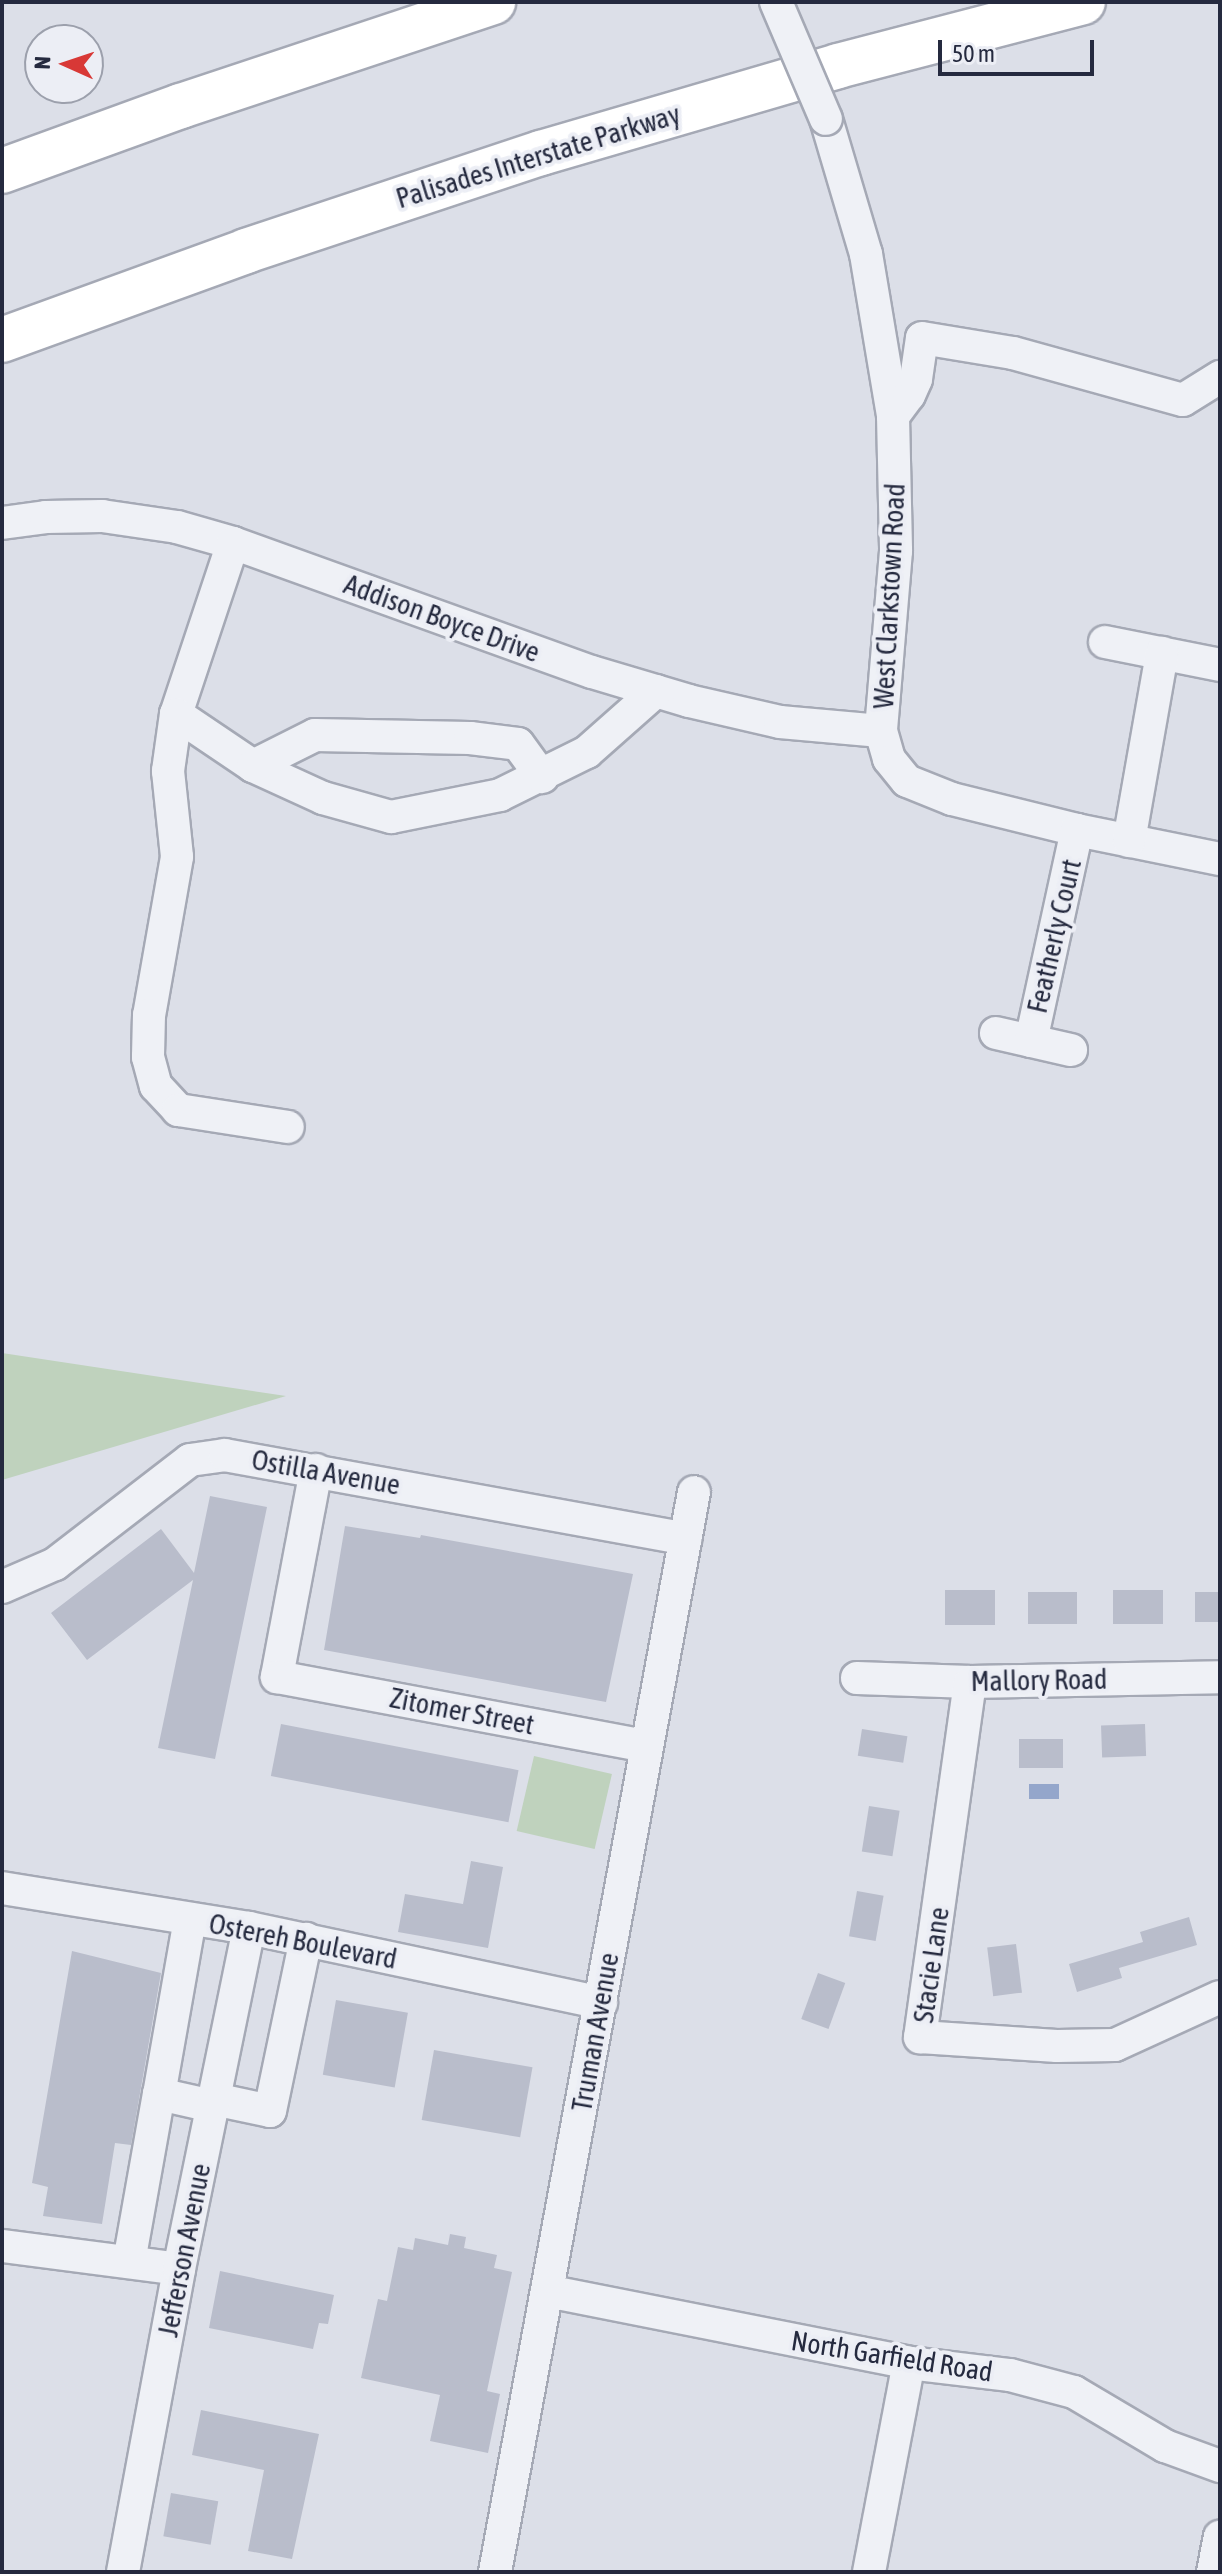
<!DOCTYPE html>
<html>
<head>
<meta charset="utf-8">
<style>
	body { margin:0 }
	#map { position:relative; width:1222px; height:2574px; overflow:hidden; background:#dcdfe8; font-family:"Asap Condensed",sans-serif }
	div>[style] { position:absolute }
	.green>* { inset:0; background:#bfd2bd; transform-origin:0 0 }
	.water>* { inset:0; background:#94a6cb; transform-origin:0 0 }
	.building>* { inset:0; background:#b9bdcb; transform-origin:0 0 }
	.roads { filter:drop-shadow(2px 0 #a5a9b5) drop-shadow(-2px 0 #a5a9b5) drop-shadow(0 2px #a5a9b5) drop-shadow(0 -2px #a5a9b5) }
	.minor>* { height:32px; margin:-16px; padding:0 16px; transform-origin:16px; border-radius:16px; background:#eff1f6 }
	.highway>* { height:44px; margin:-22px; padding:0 22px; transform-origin:22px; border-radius:22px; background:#fff }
	.bridges { filter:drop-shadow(2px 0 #a5a9b5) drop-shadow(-2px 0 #a5a9b5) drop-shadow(0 2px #a5a9b5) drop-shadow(0 -2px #a5a9b5) }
	.minor-bridge>* { height:32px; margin:-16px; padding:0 16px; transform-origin:16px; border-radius:16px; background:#eff1f6 }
	span { translate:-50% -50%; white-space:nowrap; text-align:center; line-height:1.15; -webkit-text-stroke:8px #eceef5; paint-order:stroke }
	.street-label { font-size:28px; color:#252a3f }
	.frame { position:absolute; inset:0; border:4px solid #252a3f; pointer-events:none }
	.north { position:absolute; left:24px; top:24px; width:80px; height:80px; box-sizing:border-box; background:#eceef5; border:2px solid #9ca0ac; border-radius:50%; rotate:273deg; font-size:22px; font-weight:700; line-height:32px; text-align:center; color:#252a3f }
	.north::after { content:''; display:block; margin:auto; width:28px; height:36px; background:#d83836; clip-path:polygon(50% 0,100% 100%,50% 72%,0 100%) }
	.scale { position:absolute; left:938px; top:40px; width:156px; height:36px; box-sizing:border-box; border:4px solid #252a3f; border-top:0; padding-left:10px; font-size:24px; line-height:28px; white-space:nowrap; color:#252a3f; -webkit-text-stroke:6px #eceef5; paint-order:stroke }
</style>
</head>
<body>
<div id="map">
	<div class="green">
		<i style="clip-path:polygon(2px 1353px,286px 1396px,2px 1480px)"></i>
		<i style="left:534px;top:1756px;width:80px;height:77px;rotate:13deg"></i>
	</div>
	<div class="water">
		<i style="left:1059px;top:1784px;width:15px;height:30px;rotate:90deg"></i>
	</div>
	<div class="building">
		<i style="clip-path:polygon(210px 1496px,267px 1507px,215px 1759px,158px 1748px,193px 1580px,87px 1660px,51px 1613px,161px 1529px,194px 1573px)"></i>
		<i style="clip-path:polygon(345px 1526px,420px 1538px,421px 1535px,633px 1574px,606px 1702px,324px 1650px)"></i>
		<i style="left:945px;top:1590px;width:50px;height:35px"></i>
		<i style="left:1163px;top:1590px;width:34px;height:50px;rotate:90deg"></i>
		<i style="left:1028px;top:1592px;width:49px;height:32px"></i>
		<i style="left:1195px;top:1592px;width:25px;height:30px"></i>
		<i style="left:281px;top:1724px;width:242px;height:53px;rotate:11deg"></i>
		<i style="left:1145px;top:1724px;width:32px;height:44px;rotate:88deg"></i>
		<i style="left:862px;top:1729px;width:46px;height:27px;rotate:9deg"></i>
		<i style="left:1019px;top:1739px;width:44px;height:29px"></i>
		<i style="left:869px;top:1806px;width:31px;height:46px;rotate:9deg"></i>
		<i style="clip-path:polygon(471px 1861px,503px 1867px,488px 1948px,398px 1932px,405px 1894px,463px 1904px)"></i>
		<i style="left:857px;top:1891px;width:27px;height:46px;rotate:10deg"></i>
		<i style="clip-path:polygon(1189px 1917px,1197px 1945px,1119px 1968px,1122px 1978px,1077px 1992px,1069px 1964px,1143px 1942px,1140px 1932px)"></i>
		<i style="left:1016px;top:1944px;width:49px;height:29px;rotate:83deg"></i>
		<i style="clip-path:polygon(72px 1951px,161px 1973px,131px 2145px,115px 2143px,102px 2224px,43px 2216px,48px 2187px,32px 2183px)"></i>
		<i style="left:818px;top:1973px;width:29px;height:49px;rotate:20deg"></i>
		<i style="left:336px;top:2000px;width:73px;height:76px;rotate:10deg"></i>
		<i style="left:434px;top:2050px;width:100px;height:71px;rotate:10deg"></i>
		<i style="clip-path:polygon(450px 2234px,466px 2237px,464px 2248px,497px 2255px,494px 2268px,512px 2272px,487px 2391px,500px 2394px,488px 2453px,430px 2441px,440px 2395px,361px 2378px,378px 2299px,387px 2301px,398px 2247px,413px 2250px,415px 2238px,448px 2245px)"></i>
		<i style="clip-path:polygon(220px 2271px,334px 2295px,328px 2324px,319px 2323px,313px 2349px,209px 2328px)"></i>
		<i style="clip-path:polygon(201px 2410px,319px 2434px,292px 2559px,248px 2551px,264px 2470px,192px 2455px)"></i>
		<i style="left:171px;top:2493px;width:48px;height:44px;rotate:10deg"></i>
	</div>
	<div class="roads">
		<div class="minor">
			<i style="left:826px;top:119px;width:141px;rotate:73.5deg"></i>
			<i style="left:866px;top:254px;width:164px;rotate:80.5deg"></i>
			<i style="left:893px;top:416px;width:135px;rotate:88.7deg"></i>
			<i style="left:896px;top:551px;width:181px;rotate:94.8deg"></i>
			<i style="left:881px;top:731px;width:29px;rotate:74deg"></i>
			<i style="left:889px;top:759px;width:28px;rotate:51deg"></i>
			<i style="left:907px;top:781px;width:48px;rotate:21.8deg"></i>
			<i style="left:952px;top:799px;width:129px;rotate:13.9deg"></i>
			<i style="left:1077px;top:830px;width:146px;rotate:11.5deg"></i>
			<i style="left:893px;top:416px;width:26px;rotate:-53deg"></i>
			<i style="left:909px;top:395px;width:17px;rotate:-66deg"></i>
			<i style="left:916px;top:379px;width:41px;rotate:-81.7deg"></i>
			<i style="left:922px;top:338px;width:92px;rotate:9.4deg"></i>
			<i style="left:1013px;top:353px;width:176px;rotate:15.5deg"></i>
			<i style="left:1183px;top:400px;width:44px;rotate:-31.9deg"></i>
			<i style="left:2px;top:523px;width:44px;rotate:-7.8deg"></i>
			<i style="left:46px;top:517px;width:56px;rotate:-1deg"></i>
			<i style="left:102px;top:516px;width:76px;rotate:8.3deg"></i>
			<i style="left:177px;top:527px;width:58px;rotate:15.9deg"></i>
			<i style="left:233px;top:543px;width:381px;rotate:19.8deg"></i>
			<i style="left:592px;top:672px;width:101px;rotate:16.6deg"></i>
			<i style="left:689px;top:701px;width:93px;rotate:13deg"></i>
			<i style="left:780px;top:722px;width:101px;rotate:5.1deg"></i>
			<i style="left:233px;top:543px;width:180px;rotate:108.4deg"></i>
			<i style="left:176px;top:714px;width:93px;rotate:34deg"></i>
			<i style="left:253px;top:766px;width:77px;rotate:24.6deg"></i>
			<i style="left:323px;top:798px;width:71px;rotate:15.6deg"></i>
			<i style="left:391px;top:817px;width:111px;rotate:-11.4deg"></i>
			<i style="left:500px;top:795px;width:97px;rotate:-26.3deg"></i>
			<i style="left:587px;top:752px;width:92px;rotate:-41.5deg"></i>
			<i style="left:1105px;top:642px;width:117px;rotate:11.3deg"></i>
			<i style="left:176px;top:714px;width:58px;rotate:98deg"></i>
			<i style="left:168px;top:771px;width:86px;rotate:84deg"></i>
			<i style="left:177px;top:857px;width:160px;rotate:100deg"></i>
			<i style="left:149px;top:1015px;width:42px;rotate:91.4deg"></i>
			<i style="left:148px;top:1057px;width:30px;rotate:75deg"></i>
			<i style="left:156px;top:1086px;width:33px;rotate:47deg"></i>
			<i style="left:178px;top:1110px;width:111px;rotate:8.8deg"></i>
			<i style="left:253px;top:766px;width:69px;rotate:-26.6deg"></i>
			<i style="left:315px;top:735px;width:155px;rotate:1.1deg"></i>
			<i style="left:470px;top:738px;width:48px;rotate:7.1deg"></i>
			<i style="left:518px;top:744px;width:41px;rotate:54deg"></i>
			<i style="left:1129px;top:841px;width:191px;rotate:-80deg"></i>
			<i style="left:996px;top:1033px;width:77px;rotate:12.8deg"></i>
			<i style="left:1031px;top:1041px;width:216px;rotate:-77.7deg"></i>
			<i style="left:316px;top:1470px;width:211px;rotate:100.7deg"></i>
			<i style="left:277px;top:1677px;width:376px;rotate:10.6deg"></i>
			<i style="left:2px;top:1587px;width:58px;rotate:-23.5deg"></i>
			<i style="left:55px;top:1564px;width:170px;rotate:-37.6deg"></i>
			<i style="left:190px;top:1460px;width:35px;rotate:-8deg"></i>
			<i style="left:225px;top:1455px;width:468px;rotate:10.3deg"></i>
			<i style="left:857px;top:1678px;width:113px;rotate:2deg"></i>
			<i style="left:970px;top:1682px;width:250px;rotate:-1.1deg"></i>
			<i style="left:970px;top:1682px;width:359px;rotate:98deg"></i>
			<i style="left:920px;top:2037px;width:137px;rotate:3.8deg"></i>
			<i style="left:1057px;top:2046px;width:58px;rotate:-1deg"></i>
			<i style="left:1115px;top:2045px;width:115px;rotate:-24.6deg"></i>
			<i style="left:2px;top:1888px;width:250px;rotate:9.2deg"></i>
			<i style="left:249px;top:1928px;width:360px;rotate:12deg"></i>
			<i style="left:190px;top:1919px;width:178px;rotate:100deg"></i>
			<i style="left:159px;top:2094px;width:54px;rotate:12.8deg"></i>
			<i style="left:214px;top:2099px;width:57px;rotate:12.1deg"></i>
			<i style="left:270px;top:2111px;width:176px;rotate:-78.2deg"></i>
			<i style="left:2px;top:2246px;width:178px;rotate:7.4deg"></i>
			<i style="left:129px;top:2262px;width:171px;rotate:-79.9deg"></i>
			<i style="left:547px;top:2291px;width:369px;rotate:11.2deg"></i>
			<i style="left:909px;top:2363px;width:102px;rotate:6.8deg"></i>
			<i style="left:1010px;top:2375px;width:66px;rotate:14.9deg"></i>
			<i style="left:1074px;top:2392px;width:106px;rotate:30.7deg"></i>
			<i style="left:1165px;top:2446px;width:59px;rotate:20deg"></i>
			<i style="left:123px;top:2572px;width:308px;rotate:-79.5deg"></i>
			<i style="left:179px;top:2269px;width:348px;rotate:-78.4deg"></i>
			<i style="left:495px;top:2572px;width:1098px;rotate:-79.56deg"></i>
			<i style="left:869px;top:2572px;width:213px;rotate:-79.2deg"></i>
			<i style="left:1213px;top:2572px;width:36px;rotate:-79deg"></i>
		</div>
		<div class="highway">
			<i style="left:2px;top:171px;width:190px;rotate:-20deg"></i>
			<i style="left:181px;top:106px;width:329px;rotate:-18.4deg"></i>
			<i style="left:2px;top:340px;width:260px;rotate:-20deg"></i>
			<i style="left:246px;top:251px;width:311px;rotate:-18.4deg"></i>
			<i style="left:541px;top:153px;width:309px;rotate:-16.3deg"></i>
			<i style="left:838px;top:66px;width:253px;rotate:-14.6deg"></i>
		</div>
	</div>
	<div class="bridges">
		<div class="minor-bridge">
			<i style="left:776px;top:2px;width:127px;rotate:66.9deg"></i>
		</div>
	</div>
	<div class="street-label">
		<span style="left:538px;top:156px;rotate:-17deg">Palisades Interstate Parkway</span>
		<span style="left:889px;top:596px;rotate:-87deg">West Clarkstown Road</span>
		<span style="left:442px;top:618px;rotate:20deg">Addison Boyce Drive</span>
		<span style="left:1054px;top:936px;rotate:-77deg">Featherly Court</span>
		<span style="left:326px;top:1472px;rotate:10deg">Ostilla Avenue</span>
		<span style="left:1039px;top:1680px;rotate:-1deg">Mallory Road</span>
		<span style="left:462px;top:1711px;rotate:11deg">Zitomer Street</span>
		<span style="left:303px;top:1941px;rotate:11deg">Ostereh Boulevard</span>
		<span style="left:931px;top:1965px;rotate:-82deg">Stacie Lane</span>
		<span style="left:595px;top:2032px;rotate:-80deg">Truman Avenue</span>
		<span style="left:184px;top:2250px;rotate:-79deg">Jefferson Avenue</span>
		<span style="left:892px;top:2356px;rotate:9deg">North Garfield Road</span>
	</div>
	<div class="frame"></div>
	<div class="north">N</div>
	<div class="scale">50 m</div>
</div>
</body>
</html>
